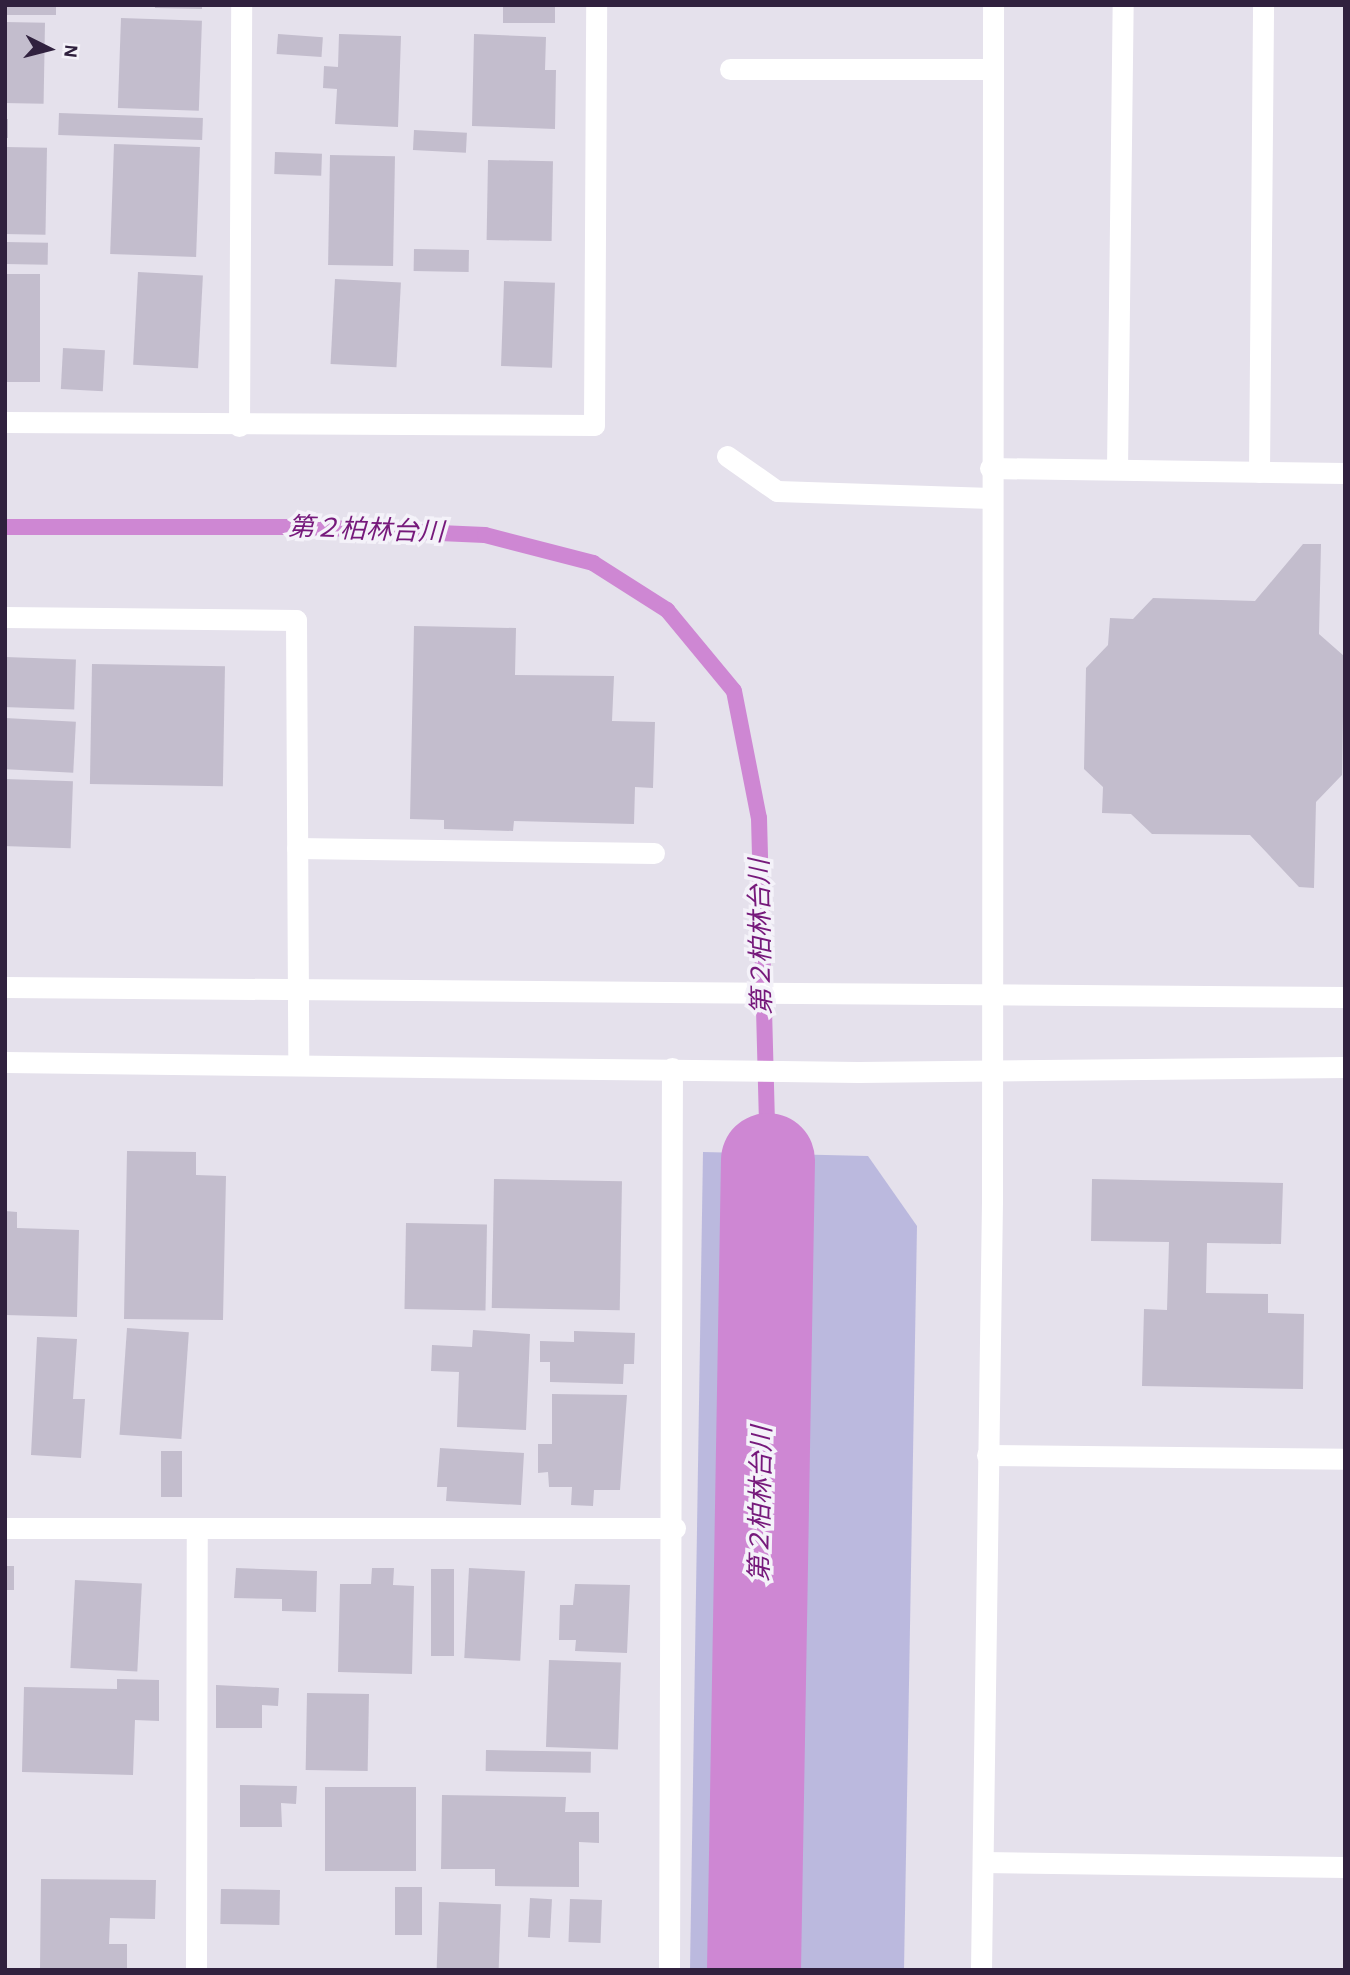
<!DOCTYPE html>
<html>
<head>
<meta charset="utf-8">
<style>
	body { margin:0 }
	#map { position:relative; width:1350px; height:1975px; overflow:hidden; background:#e5e1ec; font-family:"Alegreya Sans","Noto Sans JP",sans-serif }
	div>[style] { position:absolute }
	.green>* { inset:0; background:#bbb9de }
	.stream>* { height:16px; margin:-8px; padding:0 8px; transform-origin:8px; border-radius:8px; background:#ce87d3 }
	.river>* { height:94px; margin:-47px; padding:0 47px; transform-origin:47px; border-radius:47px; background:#ce87d3 }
	.building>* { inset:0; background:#c3bdcd; transform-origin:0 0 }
	.minor>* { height:21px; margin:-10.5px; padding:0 10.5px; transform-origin:10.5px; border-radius:10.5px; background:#fff }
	span { translate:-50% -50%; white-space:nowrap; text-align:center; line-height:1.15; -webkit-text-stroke:7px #f4f2f9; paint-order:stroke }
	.water-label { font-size:26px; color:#76197b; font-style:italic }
	.frame { position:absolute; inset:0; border:7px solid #30213e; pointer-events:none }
	.north { position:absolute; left:14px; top:14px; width:70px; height:70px; -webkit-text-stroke:5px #f4f2f9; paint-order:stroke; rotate:96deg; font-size:19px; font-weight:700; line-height:28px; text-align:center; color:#30213e }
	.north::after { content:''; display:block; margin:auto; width:24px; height:32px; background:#30213e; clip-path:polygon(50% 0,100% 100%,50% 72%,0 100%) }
</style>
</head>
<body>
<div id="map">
	<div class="green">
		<i style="clip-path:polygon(703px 1152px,868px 1156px,917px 1226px,904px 1970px,690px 1970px)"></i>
	</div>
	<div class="stream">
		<i style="left:5px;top:527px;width:299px"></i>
		<i style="left:304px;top:527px;width:181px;rotate:2.5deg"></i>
		<i style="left:485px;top:535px;width:112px;rotate:14.5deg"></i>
		<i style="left:593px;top:563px;width:88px;rotate:32.4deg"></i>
		<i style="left:667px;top:610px;width:105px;rotate:50.4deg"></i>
		<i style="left:734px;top:691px;width:129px;rotate:78.9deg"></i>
		<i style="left:759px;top:818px;width:342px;rotate:88.5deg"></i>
	</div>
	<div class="river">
		<i style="left:754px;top:1970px;width:810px;rotate:-89.01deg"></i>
	</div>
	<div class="building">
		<i style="left:6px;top:5px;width:50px;height:10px"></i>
		<i style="clip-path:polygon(155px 5px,202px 5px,202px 9px,155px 8px)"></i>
		<i style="left:503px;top:5px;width:52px;height:18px"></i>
		<i style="left:121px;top:18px;width:81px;height:90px;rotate:2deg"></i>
		<i style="left:5px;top:22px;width:40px;height:81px;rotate:1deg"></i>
		<i style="left:278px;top:34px;width:45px;height:20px;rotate:4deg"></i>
		<i style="clip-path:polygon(339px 34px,401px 36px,398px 127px,335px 124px,337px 89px,323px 88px,324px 66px,338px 67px)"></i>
		<i style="clip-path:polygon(474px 34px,546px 37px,545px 70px,556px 70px,555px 129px,472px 126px)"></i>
		<i style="left:59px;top:113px;width:144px;height:22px;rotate:2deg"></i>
		<i style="left:5px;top:119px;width:3px;height:19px"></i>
		<i style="left:414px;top:130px;width:53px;height:20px;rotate:3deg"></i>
		<i style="left:114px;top:144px;width:86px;height:110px;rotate:2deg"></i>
		<i style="left:5px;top:147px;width:42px;height:87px;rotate:1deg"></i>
		<i style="left:275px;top:152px;width:47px;height:22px;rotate:2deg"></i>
		<i style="left:330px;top:155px;width:65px;height:110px;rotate:1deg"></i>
		<i style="left:488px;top:160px;width:65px;height:80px;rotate:1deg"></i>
		<i style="left:5px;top:242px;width:43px;height:22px;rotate:1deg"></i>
		<i style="left:414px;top:249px;width:55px;height:22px;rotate:1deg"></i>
		<i style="left:138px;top:272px;width:65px;height:93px;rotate:3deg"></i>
		<i style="left:5px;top:274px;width:35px;height:108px"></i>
		<i style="left:335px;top:279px;width:66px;height:85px;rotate:3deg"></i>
		<i style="left:504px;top:281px;width:51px;height:85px;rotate:2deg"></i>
		<i style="left:63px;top:348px;width:42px;height:41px;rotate:3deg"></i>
		<i style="clip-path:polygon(1303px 544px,1321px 544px,1319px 634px,1344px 656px,1342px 775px,1316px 802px,1314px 888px,1299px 887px,1250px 835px,1152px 834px,1131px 814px,1102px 813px,1103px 787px,1084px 769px,1086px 668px,1108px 645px,1110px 618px,1133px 619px,1153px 598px,1255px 601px)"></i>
		<i style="clip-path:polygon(414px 626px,516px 628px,515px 675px,614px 676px,612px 721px,655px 722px,653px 788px,635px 787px,634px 824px,514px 821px,513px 831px,444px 829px,444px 820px,410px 819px)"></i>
		<i style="left:5px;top:657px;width:71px;height:50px;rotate:2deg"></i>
		<i style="left:92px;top:664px;width:133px;height:120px;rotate:1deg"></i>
		<i style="left:5px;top:718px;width:71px;height:51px;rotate:3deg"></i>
		<i style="left:5px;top:779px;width:68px;height:67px;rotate:2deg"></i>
		<i style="clip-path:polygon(127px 1151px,196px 1152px,196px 1175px,226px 1176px,223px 1320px,124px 1319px)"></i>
		<i style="left:494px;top:1179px;width:128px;height:129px;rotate:1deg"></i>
		<i style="clip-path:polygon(1092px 1179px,1283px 1183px,1281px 1244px,1207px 1243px,1206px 1293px,1268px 1294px,1268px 1313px,1304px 1314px,1303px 1389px,1142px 1386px,1144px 1309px,1167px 1310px,1169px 1242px,1091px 1241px)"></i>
		<i style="clip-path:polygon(5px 1211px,17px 1212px,17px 1228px,79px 1230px,77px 1317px,5px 1315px)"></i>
		<i style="left:406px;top:1223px;width:81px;height:86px;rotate:1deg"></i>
		<i style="left:127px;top:1328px;width:62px;height:107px;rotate:4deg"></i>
		<i style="clip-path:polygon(473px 1330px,530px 1334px,526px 1430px,457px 1427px,459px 1372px,431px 1371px,432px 1345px,472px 1347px)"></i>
		<i style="clip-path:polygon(574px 1331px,635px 1333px,634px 1364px,624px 1364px,623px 1384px,550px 1382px,550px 1362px,540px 1362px,540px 1341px,574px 1342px)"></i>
		<i style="clip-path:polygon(37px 1337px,77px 1339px,73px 1399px,85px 1399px,81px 1458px,31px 1455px)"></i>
		<i style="clip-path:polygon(552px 1394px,627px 1395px,620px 1490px,594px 1490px,593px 1506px,571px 1505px,572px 1487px,549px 1487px,548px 1472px,538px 1473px,538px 1444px,552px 1444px)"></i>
		<i style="clip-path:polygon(440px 1448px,524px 1453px,521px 1505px,446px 1501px,447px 1487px,437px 1487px)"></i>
		<i style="left:161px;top:1451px;width:21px;height:46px"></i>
		<i style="left:5px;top:1566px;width:9px;height:24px"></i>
		<i style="clip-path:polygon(236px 1568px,317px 1571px,316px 1612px,282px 1611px,282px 1599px,234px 1598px)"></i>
		<i style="clip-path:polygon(372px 1568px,394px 1568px,393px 1585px,414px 1586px,412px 1674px,338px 1672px,340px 1584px,371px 1584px)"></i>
		<i style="left:469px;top:1568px;width:56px;height:90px;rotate:3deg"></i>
		<i style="left:431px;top:1569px;width:23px;height:87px"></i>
		<i style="left:75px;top:1580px;width:67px;height:88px;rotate:3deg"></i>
		<i style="clip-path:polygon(575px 1584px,630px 1585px,627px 1653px,575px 1651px,576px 1640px,559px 1640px,560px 1605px,573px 1605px)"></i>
		<i style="left:549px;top:1660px;width:72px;height:87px;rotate:2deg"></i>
		<i style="clip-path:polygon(117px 1679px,159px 1680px,159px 1721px,135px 1720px,133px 1775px,22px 1772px,24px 1687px,117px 1689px)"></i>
		<i style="clip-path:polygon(216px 1685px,279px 1688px,278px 1706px,262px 1705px,262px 1728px,216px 1728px)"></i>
		<i style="left:307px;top:1693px;width:62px;height:77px;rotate:1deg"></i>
		<i style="left:486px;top:1750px;width:105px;height:21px;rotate:1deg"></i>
		<i style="clip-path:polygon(240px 1785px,297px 1786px,296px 1804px,281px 1803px,282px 1827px,240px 1827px)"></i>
		<i style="left:325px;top:1787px;width:91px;height:84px"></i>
		<i style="clip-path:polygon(442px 1795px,566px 1797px,565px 1812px,599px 1812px,599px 1843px,579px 1842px,579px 1887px,495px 1886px,495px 1869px,441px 1869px)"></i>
		<i style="clip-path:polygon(41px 1879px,156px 1880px,155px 1919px,110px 1918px,109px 1944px,127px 1944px,127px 1970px,40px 1969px)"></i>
		<i style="left:395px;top:1887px;width:27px;height:48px"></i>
		<i style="left:221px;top:1889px;width:59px;height:35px;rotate:1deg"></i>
		<i style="left:530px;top:1898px;width:22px;height:39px;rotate:3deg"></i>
		<i style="left:570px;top:1899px;width:32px;height:43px;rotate:2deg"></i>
		<i style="left:439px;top:1902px;width:62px;height:68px;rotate:2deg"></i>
	</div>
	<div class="minor">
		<i style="left:730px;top:69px;width:263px"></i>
		<i style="left:5px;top:422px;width:589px;rotate:0.29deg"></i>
		<i style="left:594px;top:425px;width:420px;rotate:-89.7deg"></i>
		<i style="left:239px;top:426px;width:421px;rotate:-89.7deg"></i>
		<i style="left:727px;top:456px;width:61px;rotate:35deg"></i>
		<i style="left:777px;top:491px;width:214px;rotate:1.9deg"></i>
		<i style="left:990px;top:468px;width:355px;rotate:0.8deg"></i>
		<i style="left:1117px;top:469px;width:464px;rotate:-89.3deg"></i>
		<i style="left:1259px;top:472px;width:467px;rotate:-89.5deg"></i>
		<i style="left:5px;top:617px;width:291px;rotate:0.6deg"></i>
		<i style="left:296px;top:620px;width:443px;rotate:89.7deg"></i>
		<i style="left:297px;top:848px;width:357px;rotate:0.8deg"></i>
		<i style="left:5px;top:987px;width:1340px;rotate:0.43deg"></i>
		<i style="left:5px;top:1062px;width:853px;rotate:0.67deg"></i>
		<i style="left:858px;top:1072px;width:487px;rotate:-0.6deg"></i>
		<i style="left:987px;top:1455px;width:358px;rotate:0.6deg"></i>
		<i style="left:5px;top:1528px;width:670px"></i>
		<i style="left:983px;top:1862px;width:362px;rotate:0.8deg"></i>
		<i style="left:196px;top:1970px;width:442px;rotate:-89.9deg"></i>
		<i style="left:669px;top:1970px;width:902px;rotate:-89.81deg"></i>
		<i style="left:981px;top:1970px;width:768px;rotate:-89.18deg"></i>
		<i style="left:992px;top:1202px;width:1197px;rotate:-89.95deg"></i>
	</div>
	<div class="water-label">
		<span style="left:366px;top:531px;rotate:2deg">第２柏林台川</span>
		<span style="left:762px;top:937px;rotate:-91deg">第２柏林台川</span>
		<span style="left:762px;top:1504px;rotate:-89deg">第２柏林台川</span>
	</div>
	<div class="frame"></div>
	<div class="north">N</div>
</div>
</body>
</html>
